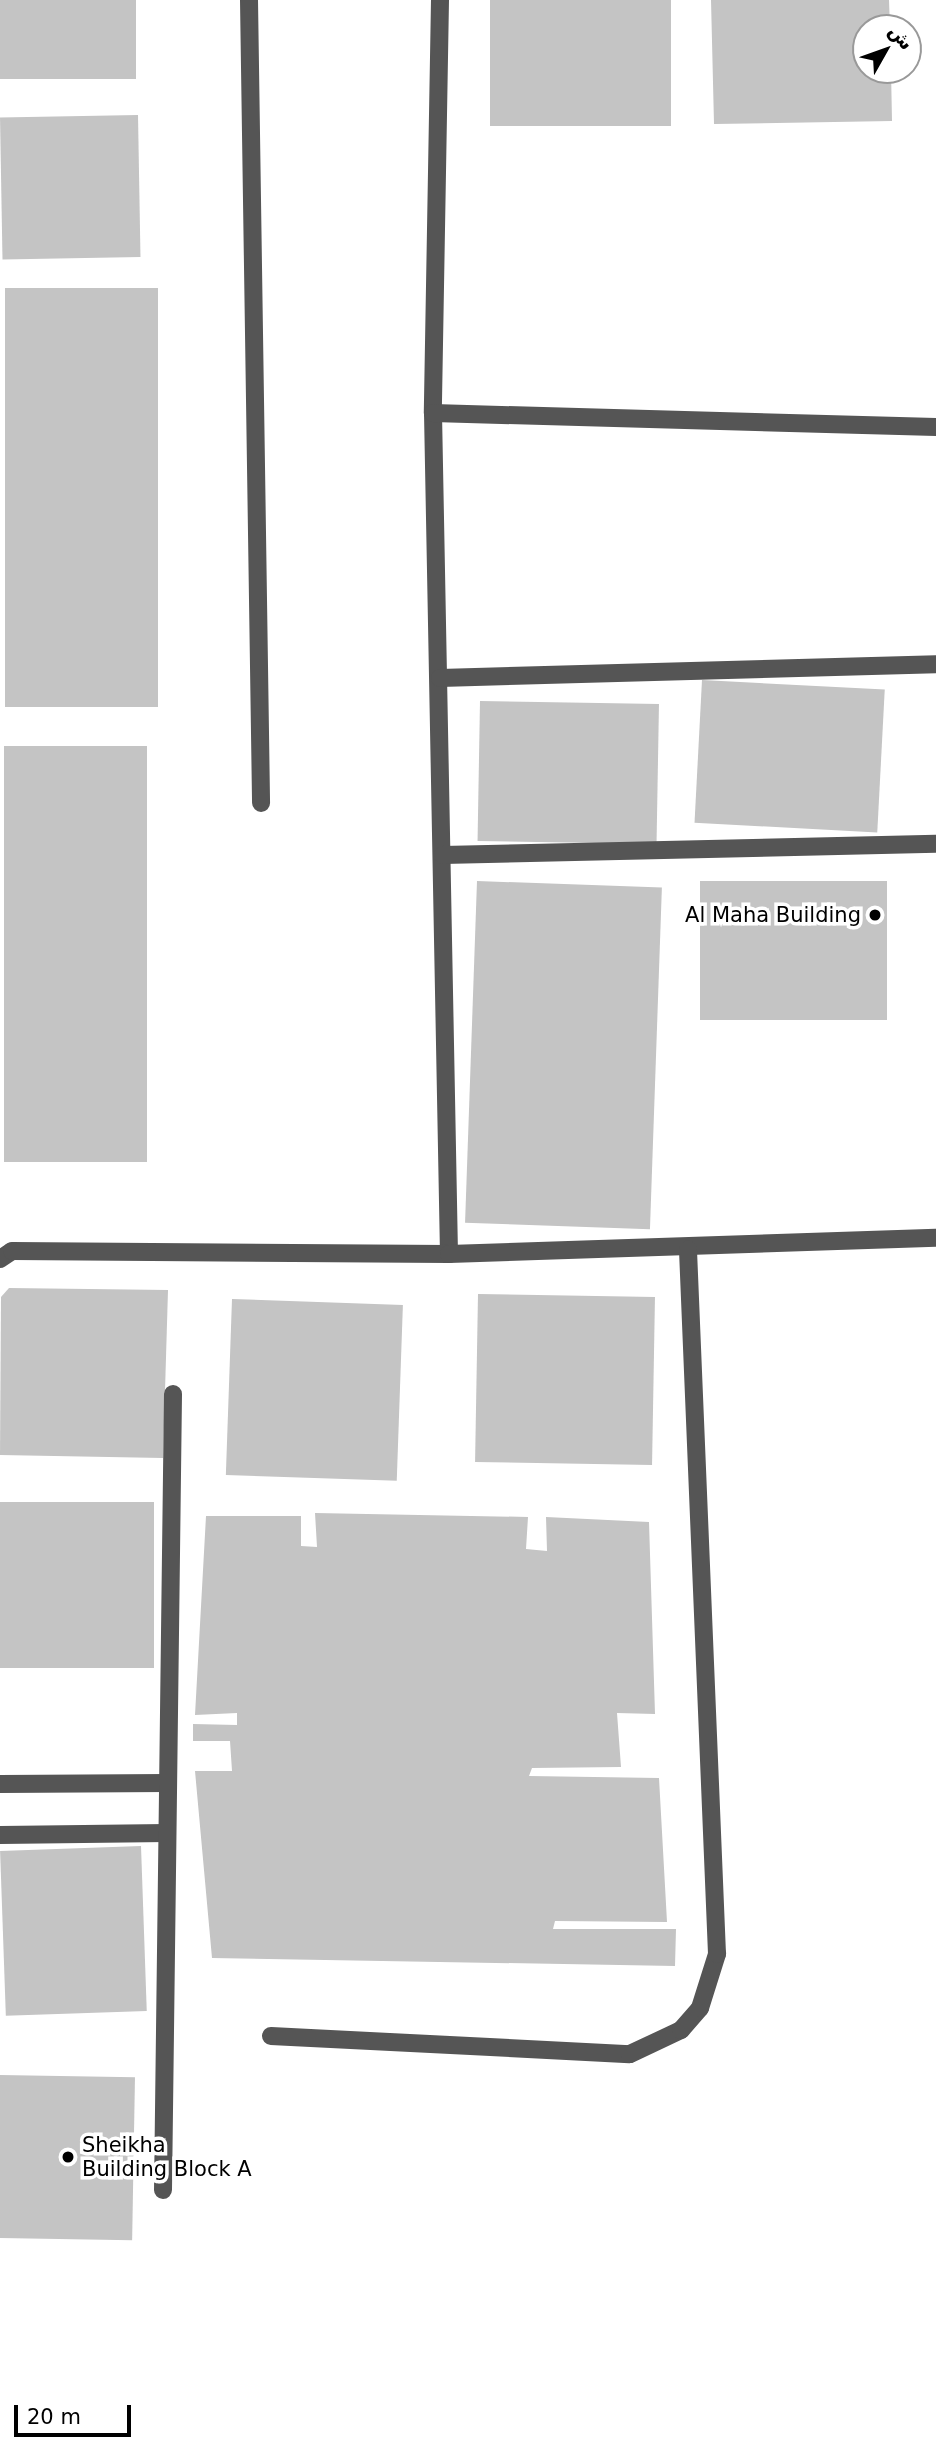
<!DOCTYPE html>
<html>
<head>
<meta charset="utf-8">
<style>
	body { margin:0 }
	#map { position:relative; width:936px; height:2451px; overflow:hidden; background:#fff; font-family:"DejaVu Sans",Vazirmatn,sans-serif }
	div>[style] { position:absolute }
	.building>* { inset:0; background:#c4c4c4; transform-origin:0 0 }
	.minor>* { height:18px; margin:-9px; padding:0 9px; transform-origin:9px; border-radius:9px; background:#555 }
	.dots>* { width:19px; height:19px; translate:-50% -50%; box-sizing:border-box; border:4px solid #fff; border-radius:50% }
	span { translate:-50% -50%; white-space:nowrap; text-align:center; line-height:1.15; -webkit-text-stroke:7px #fff; paint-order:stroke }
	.poi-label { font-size:21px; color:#000 }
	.right { translate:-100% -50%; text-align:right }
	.left { translate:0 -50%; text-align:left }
	.north { position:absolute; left:852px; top:14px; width:70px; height:70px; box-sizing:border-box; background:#fff; border:2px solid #999; border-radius:50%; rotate:50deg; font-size:19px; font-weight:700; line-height:28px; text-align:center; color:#000 }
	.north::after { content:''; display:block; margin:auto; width:24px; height:32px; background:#000; clip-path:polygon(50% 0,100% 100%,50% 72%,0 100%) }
	.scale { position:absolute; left:14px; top:2405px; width:117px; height:32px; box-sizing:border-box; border:4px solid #000; border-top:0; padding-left:9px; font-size:21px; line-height:24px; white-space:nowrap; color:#000; -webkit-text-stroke:5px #fff; paint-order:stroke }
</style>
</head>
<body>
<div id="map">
	<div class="building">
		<i style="left:0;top:0;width:136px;height:79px"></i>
		<i style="left:490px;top:0;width:181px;height:126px"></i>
		<i style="clip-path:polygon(711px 0,889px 0,890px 28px,866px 28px,866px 70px,891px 70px,892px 121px,714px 124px)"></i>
		<i style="left:138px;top:115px;width:142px;height:138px;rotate:89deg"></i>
		<i style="left:5px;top:288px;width:153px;height:419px"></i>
		<i style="left:702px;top:680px;width:183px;height:143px;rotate:3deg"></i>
		<i style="left:480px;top:701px;width:179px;height:140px;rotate:1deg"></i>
		<i style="left:4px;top:746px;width:143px;height:416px"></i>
		<i style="left:477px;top:881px;width:185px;height:342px;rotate:2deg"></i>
		<i style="left:700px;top:881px;width:187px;height:139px"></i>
		<i style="clip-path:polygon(9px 1288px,168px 1290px,163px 1458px,0 1455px,1px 1297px)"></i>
		<i style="left:478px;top:1294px;width:177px;height:168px;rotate:1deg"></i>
		<i style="left:232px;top:1299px;width:171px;height:176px;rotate:2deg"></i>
		<i style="left:0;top:1502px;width:154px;height:166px"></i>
		<i style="clip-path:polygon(315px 1513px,528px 1517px,526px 1549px,547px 1551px,546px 1517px,649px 1522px,655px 1714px,617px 1713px,621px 1767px,532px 1768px,529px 1776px,659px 1778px,667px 1922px,555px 1921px,553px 1929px,676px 1929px,675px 1966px,212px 1958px,195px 1771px,232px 1771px,230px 1741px,193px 1741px,193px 1724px,237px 1725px,237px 1713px,195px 1715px,206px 1516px,301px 1516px,301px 1546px,317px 1547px)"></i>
		<i style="left:141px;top:1846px;width:165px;height:141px;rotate:88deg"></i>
		<i style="left:0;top:2075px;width:135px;height:163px;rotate:1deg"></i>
	</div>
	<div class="minor">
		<i style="left:249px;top:0;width:803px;rotate:89.14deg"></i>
		<i style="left:440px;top:0;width:413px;rotate:91deg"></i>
		<i style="left:433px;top:413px;width:841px;rotate:88.91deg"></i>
		<i style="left:433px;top:413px;width:503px;rotate:1.59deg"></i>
		<i style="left:440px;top:678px;width:496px;rotate:-1.6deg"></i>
		<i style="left:443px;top:855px;width:493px;rotate:-1.3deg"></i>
		<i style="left:0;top:1259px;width:14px;rotate:-34deg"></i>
		<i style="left:12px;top:1251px;width:437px;rotate:0.4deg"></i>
		<i style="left:449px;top:1254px;width:487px;rotate:-1.9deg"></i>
		<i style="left:0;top:1784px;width:168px;rotate:-0.3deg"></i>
		<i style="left:0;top:1835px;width:167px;rotate:-0.7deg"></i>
		<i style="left:271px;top:2036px;width:359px;rotate:2.9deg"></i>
		<i style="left:630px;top:2054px;width:56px;rotate:-25.2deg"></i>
		<i style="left:681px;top:2030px;width:29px;rotate:-49deg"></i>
		<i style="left:700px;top:2008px;width:57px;rotate:-72.5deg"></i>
		<i style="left:717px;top:1954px;width:705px;rotate:-92.36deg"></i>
		<i style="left:163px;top:2190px;width:796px;rotate:-89.28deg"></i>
	</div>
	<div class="dots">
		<i style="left:875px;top:915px;background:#000"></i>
		<i style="left:68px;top:2157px;background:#000"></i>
	</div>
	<div class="poi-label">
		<span class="right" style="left:861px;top:915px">Al Maha Building</span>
		<span class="left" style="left:82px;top:2157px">Sheikha<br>Building Block A</span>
	</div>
	<div class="north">ش</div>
	<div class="scale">20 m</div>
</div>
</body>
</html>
